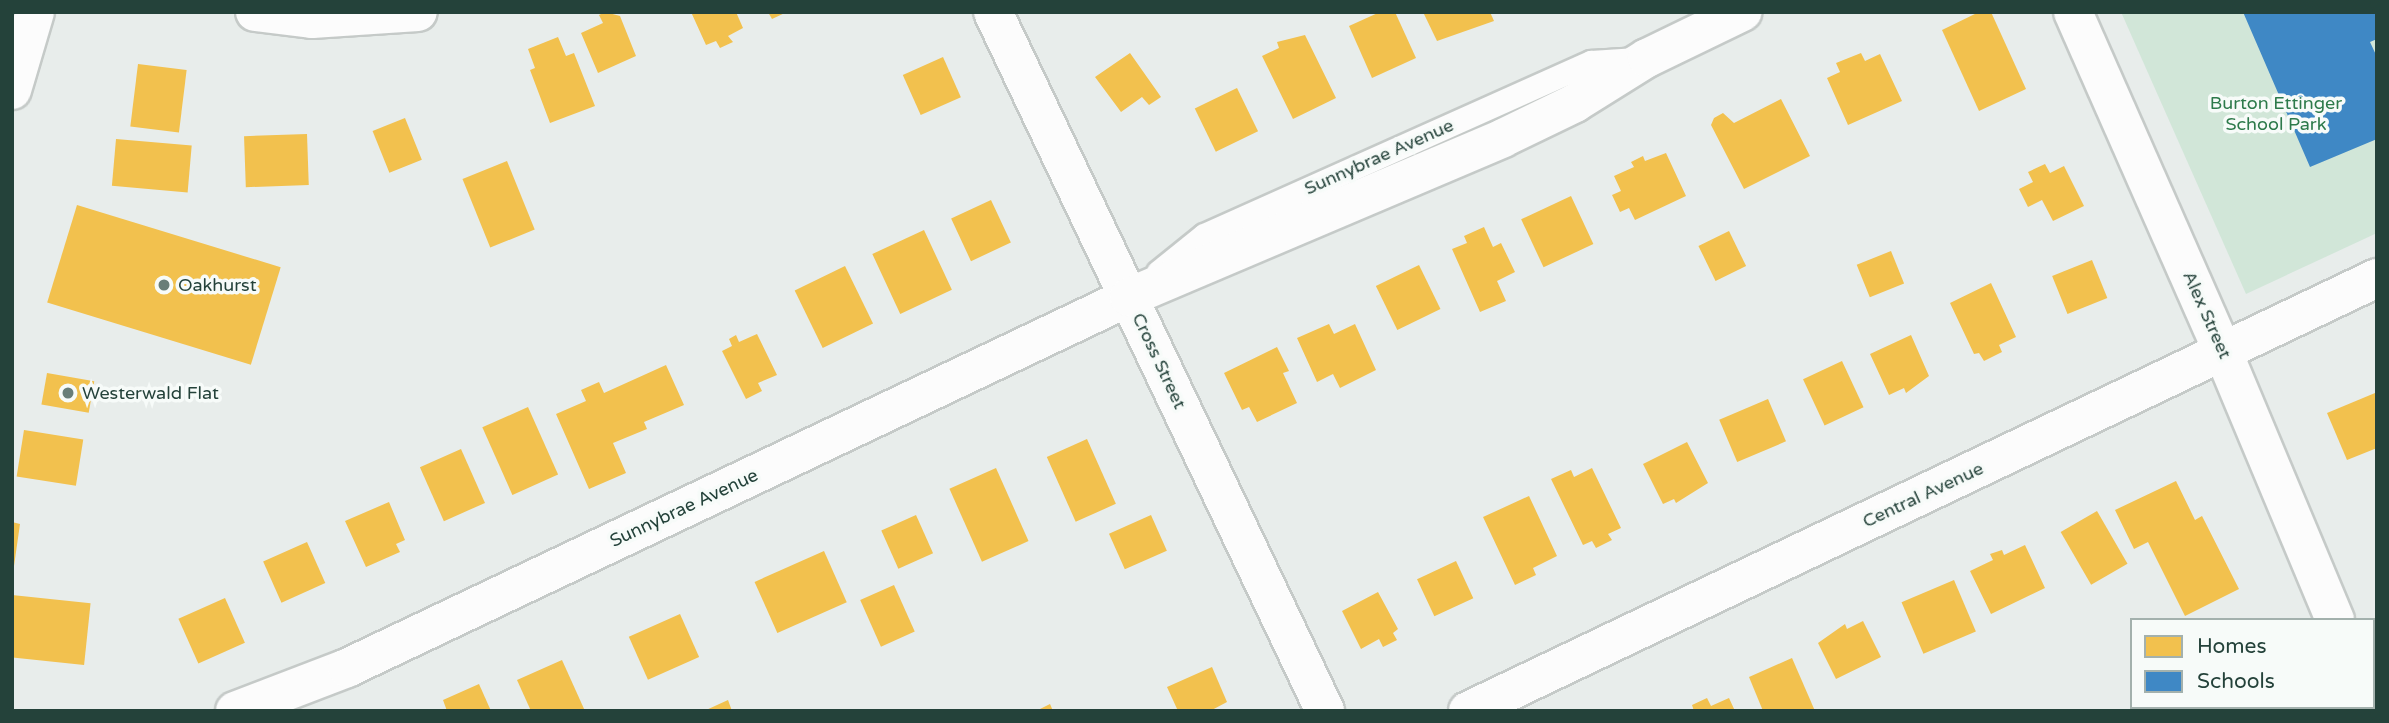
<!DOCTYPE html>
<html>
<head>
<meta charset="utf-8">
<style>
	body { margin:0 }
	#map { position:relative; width:2389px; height:723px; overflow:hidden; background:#e8edeb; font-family:"Varela Round",sans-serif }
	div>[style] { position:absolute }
	.green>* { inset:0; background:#d1e6d8 }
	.homes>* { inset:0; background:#f2c14e; transform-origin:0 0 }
	.schools>* { inset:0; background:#3f88c5 }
	.roads { filter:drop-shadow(2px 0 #c5cac8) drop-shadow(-2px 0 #c5cac8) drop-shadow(0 2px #c5cac8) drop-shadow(0 -2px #c5cac8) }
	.service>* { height:23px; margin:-11.5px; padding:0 11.5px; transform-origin:11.5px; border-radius:11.5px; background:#fcfcfc }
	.minor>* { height:38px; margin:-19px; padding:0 19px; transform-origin:19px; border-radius:19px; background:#fcfcfc }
	.dots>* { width:19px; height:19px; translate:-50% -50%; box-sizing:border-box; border:4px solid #f7fbf9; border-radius:50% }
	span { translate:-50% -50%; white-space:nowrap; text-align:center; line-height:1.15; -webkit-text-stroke:7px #f7fbf9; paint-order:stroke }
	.park-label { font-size:18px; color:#2d7a4b }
	.street-label { font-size:18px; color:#24423a }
	.poi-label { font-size:18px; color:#24423a }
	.left { translate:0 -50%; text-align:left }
	.frame { position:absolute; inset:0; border:14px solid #24423a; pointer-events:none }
	.legend { position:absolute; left:2130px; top:618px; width:245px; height:91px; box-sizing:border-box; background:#f7fbf9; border:2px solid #a3b1ad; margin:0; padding:9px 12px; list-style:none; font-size:21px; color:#24423a }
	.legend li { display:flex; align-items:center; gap:14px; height:35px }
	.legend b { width:35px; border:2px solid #a3b1ad }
</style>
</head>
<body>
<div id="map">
	<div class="green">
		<i style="clip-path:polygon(2121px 12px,2377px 12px,2377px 233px,2246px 294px)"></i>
	</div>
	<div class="homes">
		<i style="clip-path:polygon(605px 12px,620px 16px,636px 56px,598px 73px,581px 33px,603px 23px,599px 15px)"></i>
		<i style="clip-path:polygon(691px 12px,736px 12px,743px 28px,728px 36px,733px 42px,720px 48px,716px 41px,706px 45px)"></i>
		<i style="clip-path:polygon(768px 12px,787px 12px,772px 19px)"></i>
		<i style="clip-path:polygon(1380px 12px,1395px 12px,1416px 58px,1372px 78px,1349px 26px)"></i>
		<i style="clip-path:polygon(1423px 12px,1490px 12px,1494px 21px,1437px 41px)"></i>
		<i style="clip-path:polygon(1979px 12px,1991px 12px,2026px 89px,1979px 111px,1942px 30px)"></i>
		<i style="clip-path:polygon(1305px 35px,1336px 98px,1293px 119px,1262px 56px,1279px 48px,1277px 42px)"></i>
		<i style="clip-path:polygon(558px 37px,566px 56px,574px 53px,595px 106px,550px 123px,530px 70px,535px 68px,528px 49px)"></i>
		<i style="clip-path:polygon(1130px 53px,1161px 97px,1149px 105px,1142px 97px,1121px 112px,1095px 77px)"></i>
		<i style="clip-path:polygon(1861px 53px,1865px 61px,1880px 54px,1902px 101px,1848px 125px,1827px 78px,1840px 72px,1836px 63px)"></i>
		<i style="left:943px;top:57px;width:44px;height:44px;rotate:66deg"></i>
		<i style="left:138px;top:64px;width:49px;height:63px;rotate:7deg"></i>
		<i style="left:1237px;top:88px;width:48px;height:47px;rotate:64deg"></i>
		<i style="clip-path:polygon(1781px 99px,1810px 156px,1744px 189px,1711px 125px,1714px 118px,1723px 113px,1734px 123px)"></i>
		<i style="left:405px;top:118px;width:45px;height:35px;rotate:68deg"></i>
		<i style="left:307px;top:134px;width:51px;height:63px;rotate:88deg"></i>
		<i style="left:116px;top:139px;width:76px;height:47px;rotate:5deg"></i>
		<i style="clip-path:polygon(1666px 153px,1686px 196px,1635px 220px,1629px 208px,1620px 212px,1612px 195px,1621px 191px,1614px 176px,1634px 167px,1631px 162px,1643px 156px,1645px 161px)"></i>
		<i style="left:507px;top:161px;width:74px;height:48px;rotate:68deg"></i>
		<i style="clip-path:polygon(2045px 164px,2050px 173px,2064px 166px,2084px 206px,2053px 221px,2042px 200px,2028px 207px,2019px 189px,2033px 182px,2028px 172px)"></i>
		<i style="left:1571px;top:196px;width:53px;height:55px;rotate:65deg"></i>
		<i style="left:991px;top:200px;width:47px;height:44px;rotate:65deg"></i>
		<i style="left:77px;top:205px;width:213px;height:102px;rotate:17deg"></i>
		<i style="clip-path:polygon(1484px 227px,1493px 247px,1501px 243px,1515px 272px,1497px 281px,1506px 301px,1480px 312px,1452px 249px,1467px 243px,1464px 236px)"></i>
		<i style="left:924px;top:230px;width:66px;height:57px;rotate:65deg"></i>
		<i style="left:1729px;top:231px;width:39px;height:34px;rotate:64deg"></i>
		<i style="left:1891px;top:251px;width:35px;height:37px;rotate:68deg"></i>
		<i style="left:2092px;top:260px;width:41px;height:43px;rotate:68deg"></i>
		<i style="left:1419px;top:265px;width:49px;height:48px;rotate:64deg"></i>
		<i style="left:845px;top:266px;width:64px;height:56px;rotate:64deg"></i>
		<i style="clip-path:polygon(1991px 283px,2016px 337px,1999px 345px,2002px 352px,1984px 361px,1979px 353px,1974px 354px,1950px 303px)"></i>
		<i style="clip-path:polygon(1329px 324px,1334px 334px,1355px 324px,1376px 370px,1340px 388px,1333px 374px,1317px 382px,1297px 338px)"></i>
		<i style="clip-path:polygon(757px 334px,777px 375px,758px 383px,762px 391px,746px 399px,722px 351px,732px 346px,729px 339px,736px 335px,739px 342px)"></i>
		<i style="clip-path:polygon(1911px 335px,1929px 376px,1906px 393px,1904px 388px,1889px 395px,1870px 354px)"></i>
		<i style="clip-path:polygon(1277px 347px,1289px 371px,1283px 373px,1297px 403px,1257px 422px,1249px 407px,1242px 410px,1224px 373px)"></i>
		<i style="left:1842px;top:361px;width:51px;height:43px;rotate:65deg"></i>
		<i style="clip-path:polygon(666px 365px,684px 405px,644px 422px,647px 429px,613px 443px,626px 473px,589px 489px,556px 414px,586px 401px,581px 390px,599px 382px,604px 393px)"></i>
		<i style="left:47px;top:373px;width:48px;height:32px;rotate:10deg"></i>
		<i style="clip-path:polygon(2375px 393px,2377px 448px,2347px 460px,2327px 413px)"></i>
		<i style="left:1768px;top:399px;width:46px;height:53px;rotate:67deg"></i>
		<i style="left:528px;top:407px;width:74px;height:50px;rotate:66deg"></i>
		<i style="left:24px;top:430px;width:60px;height:47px;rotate:9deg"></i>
		<i style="left:1087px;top:439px;width:71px;height:44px;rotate:66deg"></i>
		<i style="clip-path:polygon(1687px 442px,1708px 483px,1676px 503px,1674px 499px,1663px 504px,1643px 464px)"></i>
		<i style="left:461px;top:449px;width:59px;height:45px;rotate:66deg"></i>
		<i style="left:996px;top:468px;width:80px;height:51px;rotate:66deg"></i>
		<i style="clip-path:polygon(1592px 468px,1621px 528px,1608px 534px,1612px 540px,1596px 548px,1592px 541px,1583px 545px,1551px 479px,1571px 470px,1574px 477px)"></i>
		<i style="clip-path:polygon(2176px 481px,2195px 520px,2202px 516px,2239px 589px,2185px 616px,2148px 542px,2134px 549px,2115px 510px)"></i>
		<i style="clip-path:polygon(1529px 496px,1557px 556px,1533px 568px,1536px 575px,1515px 585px,1483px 517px)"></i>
		<i style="clip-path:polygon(389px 502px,405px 540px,396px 544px,400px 552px,366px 567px,345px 521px)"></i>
		<i style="left:2097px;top:511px;width:61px;height:42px;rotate:60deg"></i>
		<i style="left:916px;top:515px;width:42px;height:38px;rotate:66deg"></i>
		<i style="left:1151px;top:515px;width:39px;height:46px;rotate:66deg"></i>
		<i style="clip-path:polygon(12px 522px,20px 524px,14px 566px,12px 566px)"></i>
		<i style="left:307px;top:542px;width:45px;height:48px;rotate:66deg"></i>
		<i style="clip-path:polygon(2025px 545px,2045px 588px,1991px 614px,1970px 571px,1993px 560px,1990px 554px,2002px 550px,2004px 555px)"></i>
		<i style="left:824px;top:551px;width:56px;height:76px;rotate:66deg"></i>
		<i style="left:1456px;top:561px;width:41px;height:43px;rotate:65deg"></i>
		<i style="left:1954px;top:580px;width:56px;height:57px;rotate:67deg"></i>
		<i style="left:894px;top:585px;width:51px;height:37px;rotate:66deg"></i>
		<i style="clip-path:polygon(1378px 592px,1398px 629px,1393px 633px,1397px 640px,1383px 647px,1379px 639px,1361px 649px,1342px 611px)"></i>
		<i style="left:12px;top:595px;width:79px;height:62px;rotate:6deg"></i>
		<i style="left:225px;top:598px;width:49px;height:51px;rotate:66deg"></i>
		<i style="left:680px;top:614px;width:47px;height:56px;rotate:66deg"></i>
		<i style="clip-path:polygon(1863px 621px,1881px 657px,1836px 679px,1818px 643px,1845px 624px,1847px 629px)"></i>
		<i style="clip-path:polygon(1792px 658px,1815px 711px,1763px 711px,1749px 677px)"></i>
		<i style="clip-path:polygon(562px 660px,585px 711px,531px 711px,517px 680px)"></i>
		<i style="clip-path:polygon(1212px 667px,1227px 702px,1210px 711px,1178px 711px,1167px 687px)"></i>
		<i style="clip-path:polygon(479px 684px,491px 711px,447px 711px,443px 700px)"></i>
		<i style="clip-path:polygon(1707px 698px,1711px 706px,1729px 698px,1735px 711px,1694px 711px,1692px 705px)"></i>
		<i style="clip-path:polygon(728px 700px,732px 711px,704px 711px)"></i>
		<i style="clip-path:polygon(1050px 704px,1053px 711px,1036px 711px)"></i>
		<i style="clip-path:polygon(2302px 707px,2304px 711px,2246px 709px,2250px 707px)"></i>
	</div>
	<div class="schools">
		<i style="clip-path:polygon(2243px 12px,2377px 12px,2377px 39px,2370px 42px,2377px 57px,2377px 139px,2310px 167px)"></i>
	</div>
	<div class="roads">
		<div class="service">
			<i style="left:1158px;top:272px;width:59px;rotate:-38.8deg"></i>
			<i style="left:1204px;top:235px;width:424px;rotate:-24.1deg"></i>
			<i style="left:1591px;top:62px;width:46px;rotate:-3.7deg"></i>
		</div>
		<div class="minor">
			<i style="left:255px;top:12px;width:57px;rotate:7deg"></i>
			<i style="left:312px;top:19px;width:106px;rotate:-3.8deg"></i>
			<i style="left:993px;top:12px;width:774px;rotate:64.59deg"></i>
			<i style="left:2073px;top:12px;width:372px;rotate:66.2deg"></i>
			<i style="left:2223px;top:352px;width:290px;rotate:67.3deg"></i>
			<i style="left:12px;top:90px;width:81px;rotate:-73.6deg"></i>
			<i style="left:2371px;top:707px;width:4px;rotate:76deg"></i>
			<i style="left:235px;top:711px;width:120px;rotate:-21deg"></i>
			<i style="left:347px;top:668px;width:866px;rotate:-25.38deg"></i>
			<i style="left:1129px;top:297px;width:406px;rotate:-23deg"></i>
			<i style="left:1503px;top:138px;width:80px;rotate:-25.9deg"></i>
			<i style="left:1575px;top:103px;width:85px;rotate:-32deg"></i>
			<i style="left:1647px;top:58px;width:106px;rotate:-25.8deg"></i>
			<i style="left:1468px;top:711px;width:1007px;rotate:-25.47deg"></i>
		</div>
	</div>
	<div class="dots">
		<i style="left:164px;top:285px;background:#697e78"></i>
		<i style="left:68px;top:393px;background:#697e78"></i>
	</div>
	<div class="park-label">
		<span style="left:2276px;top:114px">Burton Ettinger<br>School Park</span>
	</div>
	<div class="street-label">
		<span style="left:1379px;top:157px;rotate:-24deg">Sunnybrae Avenue</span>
		<span style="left:2207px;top:315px;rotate:66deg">Alex Street</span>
		<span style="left:1159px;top:361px;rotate:65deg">Cross Street</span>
		<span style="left:1923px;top:495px;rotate:-25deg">Central Avenue</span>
		<span style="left:684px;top:508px;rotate:-25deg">Sunnybrae Avenue</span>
	</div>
	<div class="poi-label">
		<span class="left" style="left:178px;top:285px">Oakhurst</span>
		<span class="left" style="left:82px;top:393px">Westerwald Flat</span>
	</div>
	<div class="frame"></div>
	<ul class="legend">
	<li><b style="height:19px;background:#f2c14e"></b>Homes</li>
	<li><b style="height:19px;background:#3f88c5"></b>Schools</li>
	</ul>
</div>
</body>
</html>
